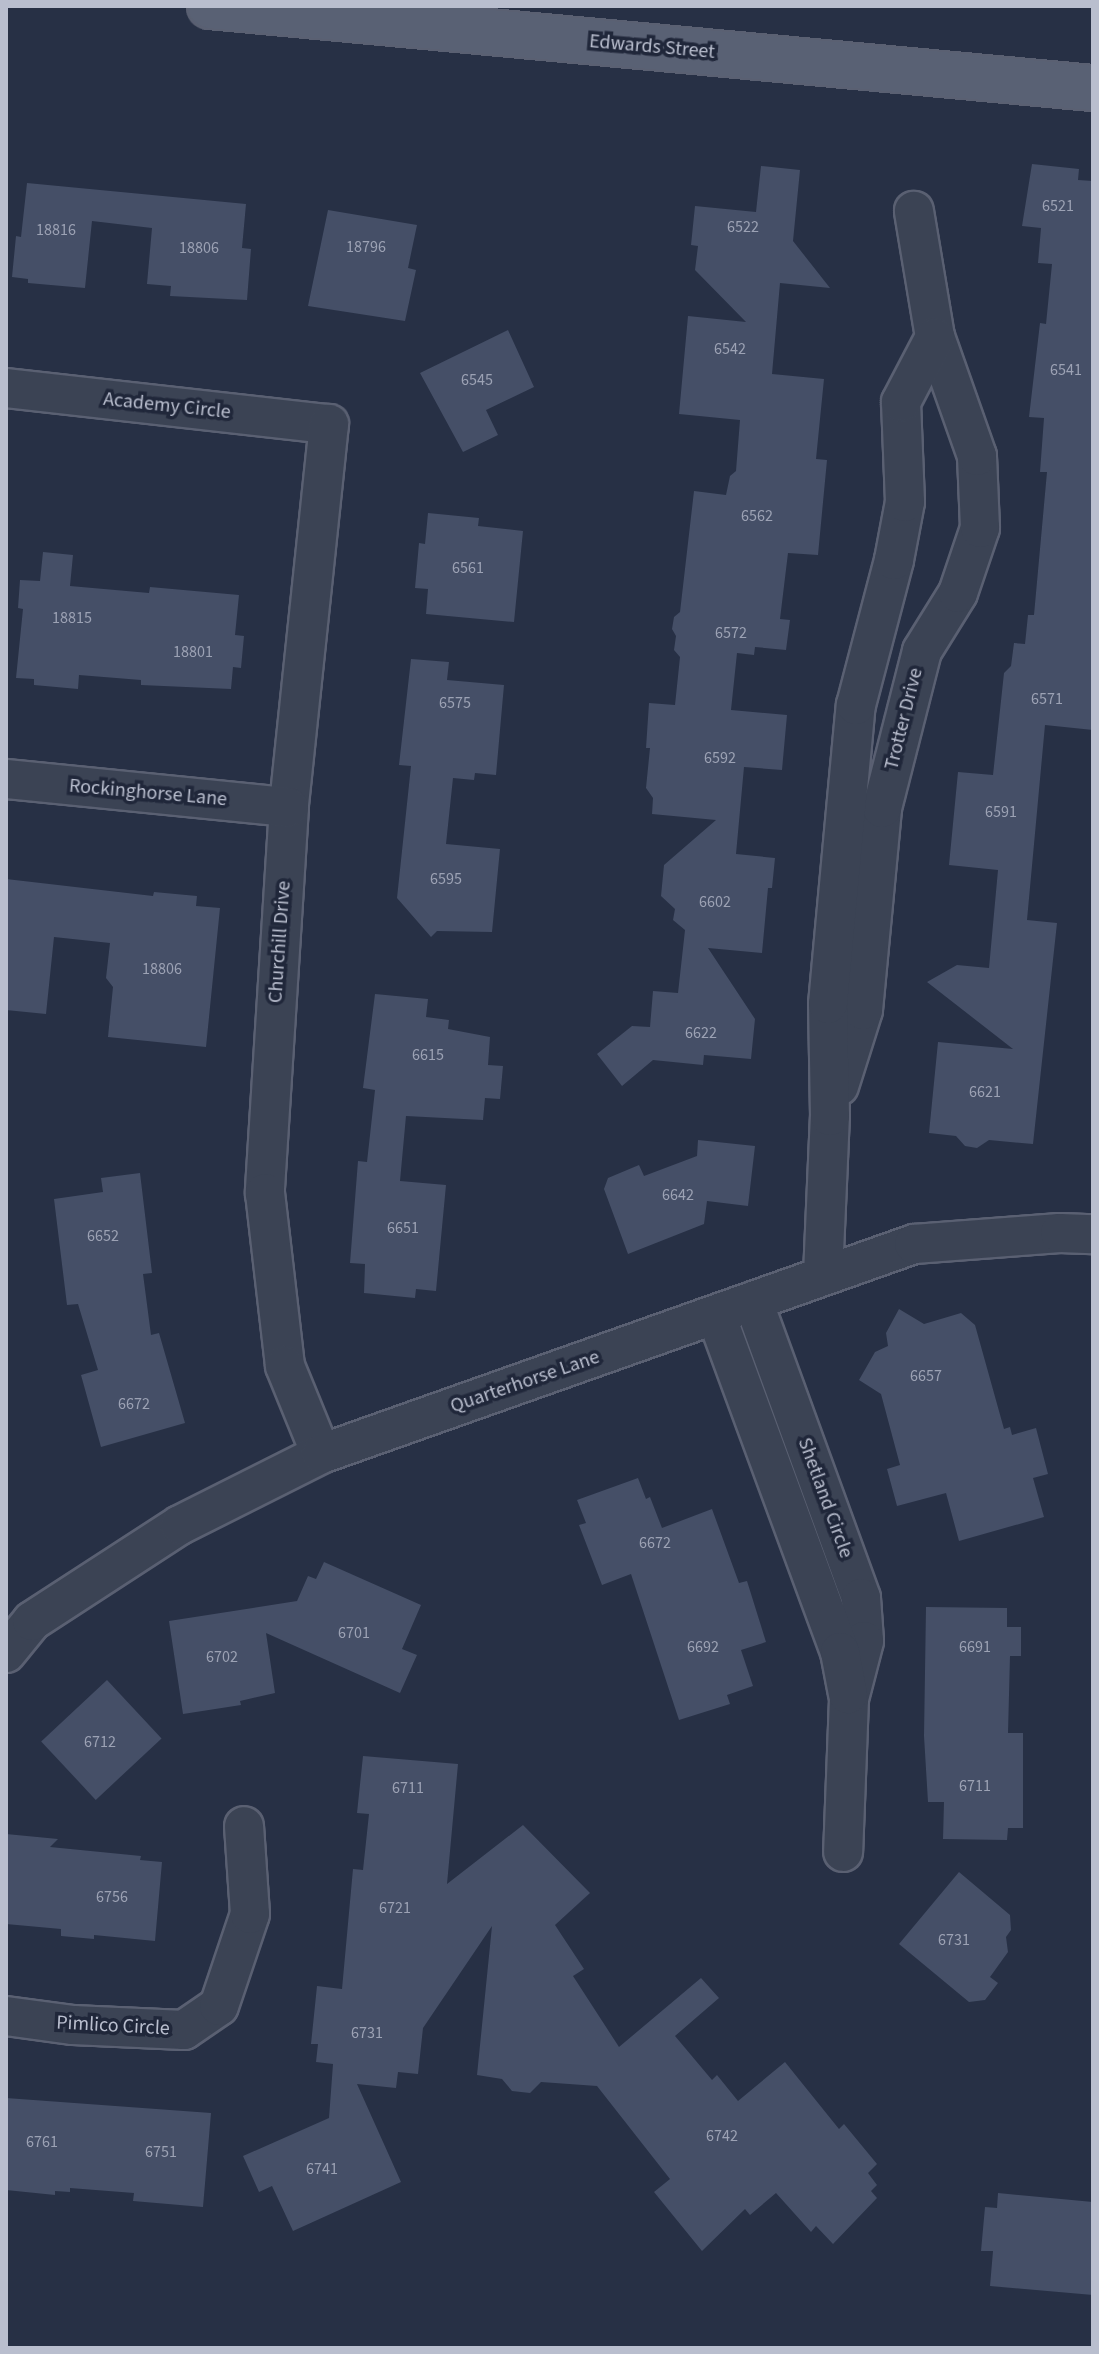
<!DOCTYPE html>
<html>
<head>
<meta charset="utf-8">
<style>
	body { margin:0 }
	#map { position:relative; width:1099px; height:2354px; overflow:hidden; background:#273045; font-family:"Source Sans 3",sans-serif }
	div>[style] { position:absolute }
	.building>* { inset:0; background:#454f67; transform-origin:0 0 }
	.roads { filter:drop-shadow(2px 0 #5a6072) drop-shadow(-2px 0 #5a6072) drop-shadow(0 2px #5a6072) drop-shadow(0 -2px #5a6072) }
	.minor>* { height:38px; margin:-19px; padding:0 19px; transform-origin:19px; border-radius:19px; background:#3b4354 }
	.major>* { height:44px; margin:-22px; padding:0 22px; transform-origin:22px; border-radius:22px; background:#596174 }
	span { translate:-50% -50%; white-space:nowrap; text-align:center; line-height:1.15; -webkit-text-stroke:7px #20273a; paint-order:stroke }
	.number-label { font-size:16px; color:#9ca2b4 }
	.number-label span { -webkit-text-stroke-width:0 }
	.street-label { font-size:20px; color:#b9bece }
	.frame { position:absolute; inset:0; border:8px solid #b9bece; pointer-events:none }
</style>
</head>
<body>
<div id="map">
	<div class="building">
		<i style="clip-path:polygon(1032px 164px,1079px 169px,1078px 180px,1093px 181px,1093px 730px,1045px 725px,1027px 920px,1057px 923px,1033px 1144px,989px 1140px,977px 1148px,965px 1146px,956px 1136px,929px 1133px,938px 1042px,1013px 1049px,927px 982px,957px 965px,989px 968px,998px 870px,949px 865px,958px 772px,993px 775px,1004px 673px,1011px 666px,1014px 643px,1025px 644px,1028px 615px,1034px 615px,1047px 472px,1040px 472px,1044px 418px,1029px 417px,1040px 323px,1046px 324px,1052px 264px,1038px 263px,1041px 228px,1022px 226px)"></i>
		<i style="clip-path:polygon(761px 166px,800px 170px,793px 241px,830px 288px,780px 283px,772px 374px,824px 379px,816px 459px,827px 460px,818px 555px,788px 553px,780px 619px,790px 620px,786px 650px,755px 647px,754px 655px,737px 653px,731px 710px,787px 715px,782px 770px,744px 767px,736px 854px,775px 858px,772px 888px,768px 888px,762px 953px,708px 948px,755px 1019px,751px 1059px,704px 1055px,703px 1065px,653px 1060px,622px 1086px,597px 1054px,632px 1026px,650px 1027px,653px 991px,678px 993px,685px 930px,673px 920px,675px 909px,661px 896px,664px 865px,716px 820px,652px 814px,653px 798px,646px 788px,650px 748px,646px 748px,649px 703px,675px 705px,680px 657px,674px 650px,676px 636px,672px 629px,674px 617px,680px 612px,694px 491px,726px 495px,730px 476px,736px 471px,740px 420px,679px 414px,688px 316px,746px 322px,695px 270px,698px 246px,691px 245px,695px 206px,756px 212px)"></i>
		<i style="clip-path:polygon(27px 183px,246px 204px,242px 248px,251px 249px,247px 300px,170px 296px,171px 286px,147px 284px,152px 228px,92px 221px,85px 288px,28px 283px,28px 279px,12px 277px,16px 236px,21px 237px)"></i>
		<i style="clip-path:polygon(328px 210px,417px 225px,408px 268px,416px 270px,405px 321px,308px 306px)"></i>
		<i style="clip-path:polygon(508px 330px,534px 387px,486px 410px,498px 435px,463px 452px,420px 373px)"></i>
		<i style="clip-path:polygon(428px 513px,479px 518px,478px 526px,523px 531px,514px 622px,426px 614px,428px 589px,415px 588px,419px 543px,425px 544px)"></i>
		<i style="clip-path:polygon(43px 552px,73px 555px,70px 586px,149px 593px,150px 587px,239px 595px,235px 635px,244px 636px,241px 668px,233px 667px,231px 689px,141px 685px,141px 680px,79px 675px,78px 689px,34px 685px,34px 679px,16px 678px,23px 609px,18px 608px,20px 580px,40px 581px)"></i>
		<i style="clip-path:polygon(411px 659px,449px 662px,447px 680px,504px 685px,496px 775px,475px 773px,474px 780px,453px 778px,446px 844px,500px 849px,492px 932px,437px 931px,431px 937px,397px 898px,411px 766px,399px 765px)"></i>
		<i style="clip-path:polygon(6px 879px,153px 896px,154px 892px,197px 896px,196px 906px,220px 908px,206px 1047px,108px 1037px,113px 987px,106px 978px,110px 943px,54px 937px,46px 1014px,6px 1010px)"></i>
		<i style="clip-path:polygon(375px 994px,428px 999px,426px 1017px,449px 1020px,448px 1029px,490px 1037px,488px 1065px,503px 1066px,500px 1099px,485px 1098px,483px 1120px,406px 1116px,400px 1181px,446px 1185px,436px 1291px,416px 1289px,415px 1298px,364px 1293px,365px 1264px,350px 1263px,358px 1161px,367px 1162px,375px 1090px,363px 1088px)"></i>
		<i style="clip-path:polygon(698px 1140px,755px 1146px,748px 1206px,707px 1201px,704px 1224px,628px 1254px,604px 1189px,608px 1178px,639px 1165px,644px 1176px,697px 1156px)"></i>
		<i style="clip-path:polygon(140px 1173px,152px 1273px,143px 1274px,151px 1335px,159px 1333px,185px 1423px,101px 1447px,81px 1375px,98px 1370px,78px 1304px,67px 1305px,54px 1199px,103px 1192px,101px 1178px)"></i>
		<i style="clip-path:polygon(899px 1309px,924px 1324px,961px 1313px,975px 1325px,1004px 1429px,1010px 1427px,1012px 1435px,1036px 1428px,1048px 1474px,1033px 1478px,1044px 1517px,959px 1541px,946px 1493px,897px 1506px,887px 1469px,900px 1465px,881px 1394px,859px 1380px,875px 1352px,888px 1346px,886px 1333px)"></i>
		<i style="clip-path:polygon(638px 1478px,646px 1499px,650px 1497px,662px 1528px,712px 1509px,739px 1583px,747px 1581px,766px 1642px,741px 1650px,753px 1686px,727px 1695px,730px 1704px,679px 1720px,631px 1574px,602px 1585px,579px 1525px,586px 1523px,577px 1500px)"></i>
		<i style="clip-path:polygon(324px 1562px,421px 1605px,402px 1649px,417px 1655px,400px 1693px,266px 1633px,275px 1693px,240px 1701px,241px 1705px,183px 1714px,169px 1621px,297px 1601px,308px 1576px,316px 1579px)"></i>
		<i style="clip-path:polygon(926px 1607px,1007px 1608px,1007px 1627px,1021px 1627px,1021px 1656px,1010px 1656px,1008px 1733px,1023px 1733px,1023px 1828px,1008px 1828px,1007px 1840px,943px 1839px,944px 1802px,928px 1802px,924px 1736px)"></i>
		<i style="left:107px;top:1680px;width:80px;height:90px;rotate:47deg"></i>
		<i style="clip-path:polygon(363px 1756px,458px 1764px,447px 1884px,523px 1825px,590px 1893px,555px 1925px,584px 1969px,573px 1976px,619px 2047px,701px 1978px,719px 1998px,675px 2036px,712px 2080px,717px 2075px,738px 2101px,785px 2062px,839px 2129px,844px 2124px,877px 2164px,868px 2173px,877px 2185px,871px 2191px,877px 2198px,833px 2244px,816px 2226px,811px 2232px,776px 2193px,750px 2215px,745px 2209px,702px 2251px,654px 2192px,670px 2179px,597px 2086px,541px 2082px,530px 2093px,512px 2091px,502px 2079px,477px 2075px,492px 1926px,423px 2028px,418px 2074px,398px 2072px,396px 2088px,357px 2084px,401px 2182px,293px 2231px,272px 2186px,259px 2192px,243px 2156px,329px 2118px,333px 2064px,316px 2062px,318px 2044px,311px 2044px,317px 1986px,342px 1989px,353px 1869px,363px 1870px,369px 1814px,357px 1813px)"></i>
		<i style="clip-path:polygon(6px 1834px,58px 1839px,50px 1847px,141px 1856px,140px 1860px,162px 1862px,155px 1941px,94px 1935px,94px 1939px,61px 1936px,61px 1929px,6px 1924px)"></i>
		<i style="clip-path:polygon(959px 1872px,1010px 1915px,1011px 1930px,1006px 1937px,1008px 1952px,990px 1977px,998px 1983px,985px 2000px,969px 2002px,899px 1944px)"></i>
		<i style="clip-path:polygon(6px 2098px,211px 2113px,203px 2207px,133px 2201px,134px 2193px,70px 2188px,70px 2192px,55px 2191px,55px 2195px,6px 2190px)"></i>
		<i style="clip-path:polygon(998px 2193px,1093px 2202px,1093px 2295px,990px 2286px,993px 2251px,981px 2251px,985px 2207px,997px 2208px)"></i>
	</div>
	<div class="roads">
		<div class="minor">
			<i style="left:6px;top:388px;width:325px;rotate:6.4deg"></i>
			<i style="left:329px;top:424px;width:385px;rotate:96deg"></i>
			<i style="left:289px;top:807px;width:387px;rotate:93.6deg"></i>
			<i style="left:265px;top:1193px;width:174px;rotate:83.4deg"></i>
			<i style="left:285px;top:1366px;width:95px;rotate:67.8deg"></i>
			<i style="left:6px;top:779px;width:284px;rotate:5.7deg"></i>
			<i style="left:839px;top:1086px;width:80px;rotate:-72.5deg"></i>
			<i style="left:863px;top:1010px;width:203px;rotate:-84.6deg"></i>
			<i style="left:882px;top:808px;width:162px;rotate:-75.7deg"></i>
			<i style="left:922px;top:651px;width:68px;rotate:-58.2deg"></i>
			<i style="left:958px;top:593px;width:69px;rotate:-71.3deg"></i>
			<i style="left:980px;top:528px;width:72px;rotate:-92.4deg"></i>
			<i style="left:977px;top:456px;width:126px;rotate:-109.4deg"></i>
			<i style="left:935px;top:337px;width:128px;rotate:-99.5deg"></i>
			<i style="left:823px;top:1275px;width:159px;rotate:-87.5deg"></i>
			<i style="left:830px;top:1116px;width:112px;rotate:-91deg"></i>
			<i style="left:828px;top:1004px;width:300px;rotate:-84.7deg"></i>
			<i style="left:856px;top:705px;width:150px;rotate:-75.3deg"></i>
			<i style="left:894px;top:560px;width:59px;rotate:-79.3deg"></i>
			<i style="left:905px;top:502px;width:100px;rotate:-92.3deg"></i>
			<i style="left:901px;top:402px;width:73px;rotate:-62.4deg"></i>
			<i style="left:753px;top:1301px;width:316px;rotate:70deg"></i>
			<i style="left:861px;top:1598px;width:43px;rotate:86deg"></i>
			<i style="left:864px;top:1641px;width:60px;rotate:104.5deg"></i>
			<i style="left:849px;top:1699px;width:153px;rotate:92.2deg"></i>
			<i style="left:716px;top:1315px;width:359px;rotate:69.8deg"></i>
			<i style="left:840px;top:1652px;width:43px;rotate:79.2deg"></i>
			<i style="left:6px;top:1653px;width:41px;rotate:-50.9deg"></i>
			<i style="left:32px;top:1621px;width:176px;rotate:-33deg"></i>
			<i style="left:180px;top:1525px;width:158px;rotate:-26.7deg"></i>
			<i style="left:321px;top:1454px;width:629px;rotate:-19.5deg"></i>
			<i style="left:914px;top:1244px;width:146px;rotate:-4.3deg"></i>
			<i style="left:1060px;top:1233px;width:33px;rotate:2deg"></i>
			<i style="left:6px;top:2016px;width:68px;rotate:7.7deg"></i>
			<i style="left:73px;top:2025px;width:111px;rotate:2.6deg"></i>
			<i style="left:184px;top:2030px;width:42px;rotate:-34.4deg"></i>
			<i style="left:219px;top:2006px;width:97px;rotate:-71.4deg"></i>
			<i style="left:250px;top:1914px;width:88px;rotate:-93.9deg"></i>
		</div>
		<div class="major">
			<i style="left:210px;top:6px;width:887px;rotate:5.31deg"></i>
		</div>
	</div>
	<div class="number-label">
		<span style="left:1058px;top:206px">6521</span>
		<span style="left:743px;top:227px">6522</span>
		<span style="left:56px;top:230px">18816</span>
		<span style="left:366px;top:247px">18796</span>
		<span style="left:199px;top:248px">18806</span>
		<span style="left:730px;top:349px">6542</span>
		<span style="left:1066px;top:370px">6541</span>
		<span style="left:477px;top:380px">6545</span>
		<span style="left:757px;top:516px">6562</span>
		<span style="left:468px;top:568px">6561</span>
		<span style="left:72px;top:618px">18815</span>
		<span style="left:731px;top:633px">6572</span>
		<span style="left:193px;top:652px">18801</span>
		<span style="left:1047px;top:699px">6571</span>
		<span style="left:455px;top:703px">6575</span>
		<span style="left:720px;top:758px">6592</span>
		<span style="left:1001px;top:812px">6591</span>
		<span style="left:446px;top:879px">6595</span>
		<span style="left:715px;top:902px">6602</span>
		<span style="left:162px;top:969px">18806</span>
		<span style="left:701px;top:1033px">6622</span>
		<span style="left:428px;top:1055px">6615</span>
		<span style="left:985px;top:1092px">6621</span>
		<span style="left:678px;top:1195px">6642</span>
		<span style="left:403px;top:1228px">6651</span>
		<span style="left:103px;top:1236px">6652</span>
		<span style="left:926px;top:1376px">6657</span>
		<span style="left:134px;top:1404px">6672</span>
		<span style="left:655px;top:1543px">6672</span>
		<span style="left:354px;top:1633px">6701</span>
		<span style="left:703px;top:1647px">6692</span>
		<span style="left:975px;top:1647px">6691</span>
		<span style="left:222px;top:1657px">6702</span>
		<span style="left:100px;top:1742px">6712</span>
		<span style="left:975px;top:1786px">6711</span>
		<span style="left:408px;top:1788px">6711</span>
		<span style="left:112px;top:1897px">6756</span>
		<span style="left:395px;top:1908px">6721</span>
		<span style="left:954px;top:1940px">6731</span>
		<span style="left:367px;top:2033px">6731</span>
		<span style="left:722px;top:2136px">6742</span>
		<span style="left:42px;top:2142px">6761</span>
		<span style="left:161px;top:2152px">6751</span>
		<span style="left:322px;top:2169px">6741</span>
	</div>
	<div class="street-label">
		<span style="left:652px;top:47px;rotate:5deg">Edwards Street</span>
		<span style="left:167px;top:406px;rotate:6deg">Academy Circle</span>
		<span style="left:904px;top:719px;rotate:-76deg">Trotter Drive</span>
		<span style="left:148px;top:793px;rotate:5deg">Rockinghorse Lane</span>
		<span style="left:280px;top:942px;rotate:-86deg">Churchill Drive</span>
		<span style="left:525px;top:1382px;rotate:-19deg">Quarterhorse Lane</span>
		<span style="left:825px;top:1498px;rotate:70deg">Shetland Circle</span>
		<span style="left:113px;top:2026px;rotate:3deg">Pimlico Circle</span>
	</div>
	<div class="frame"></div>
</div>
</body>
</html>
